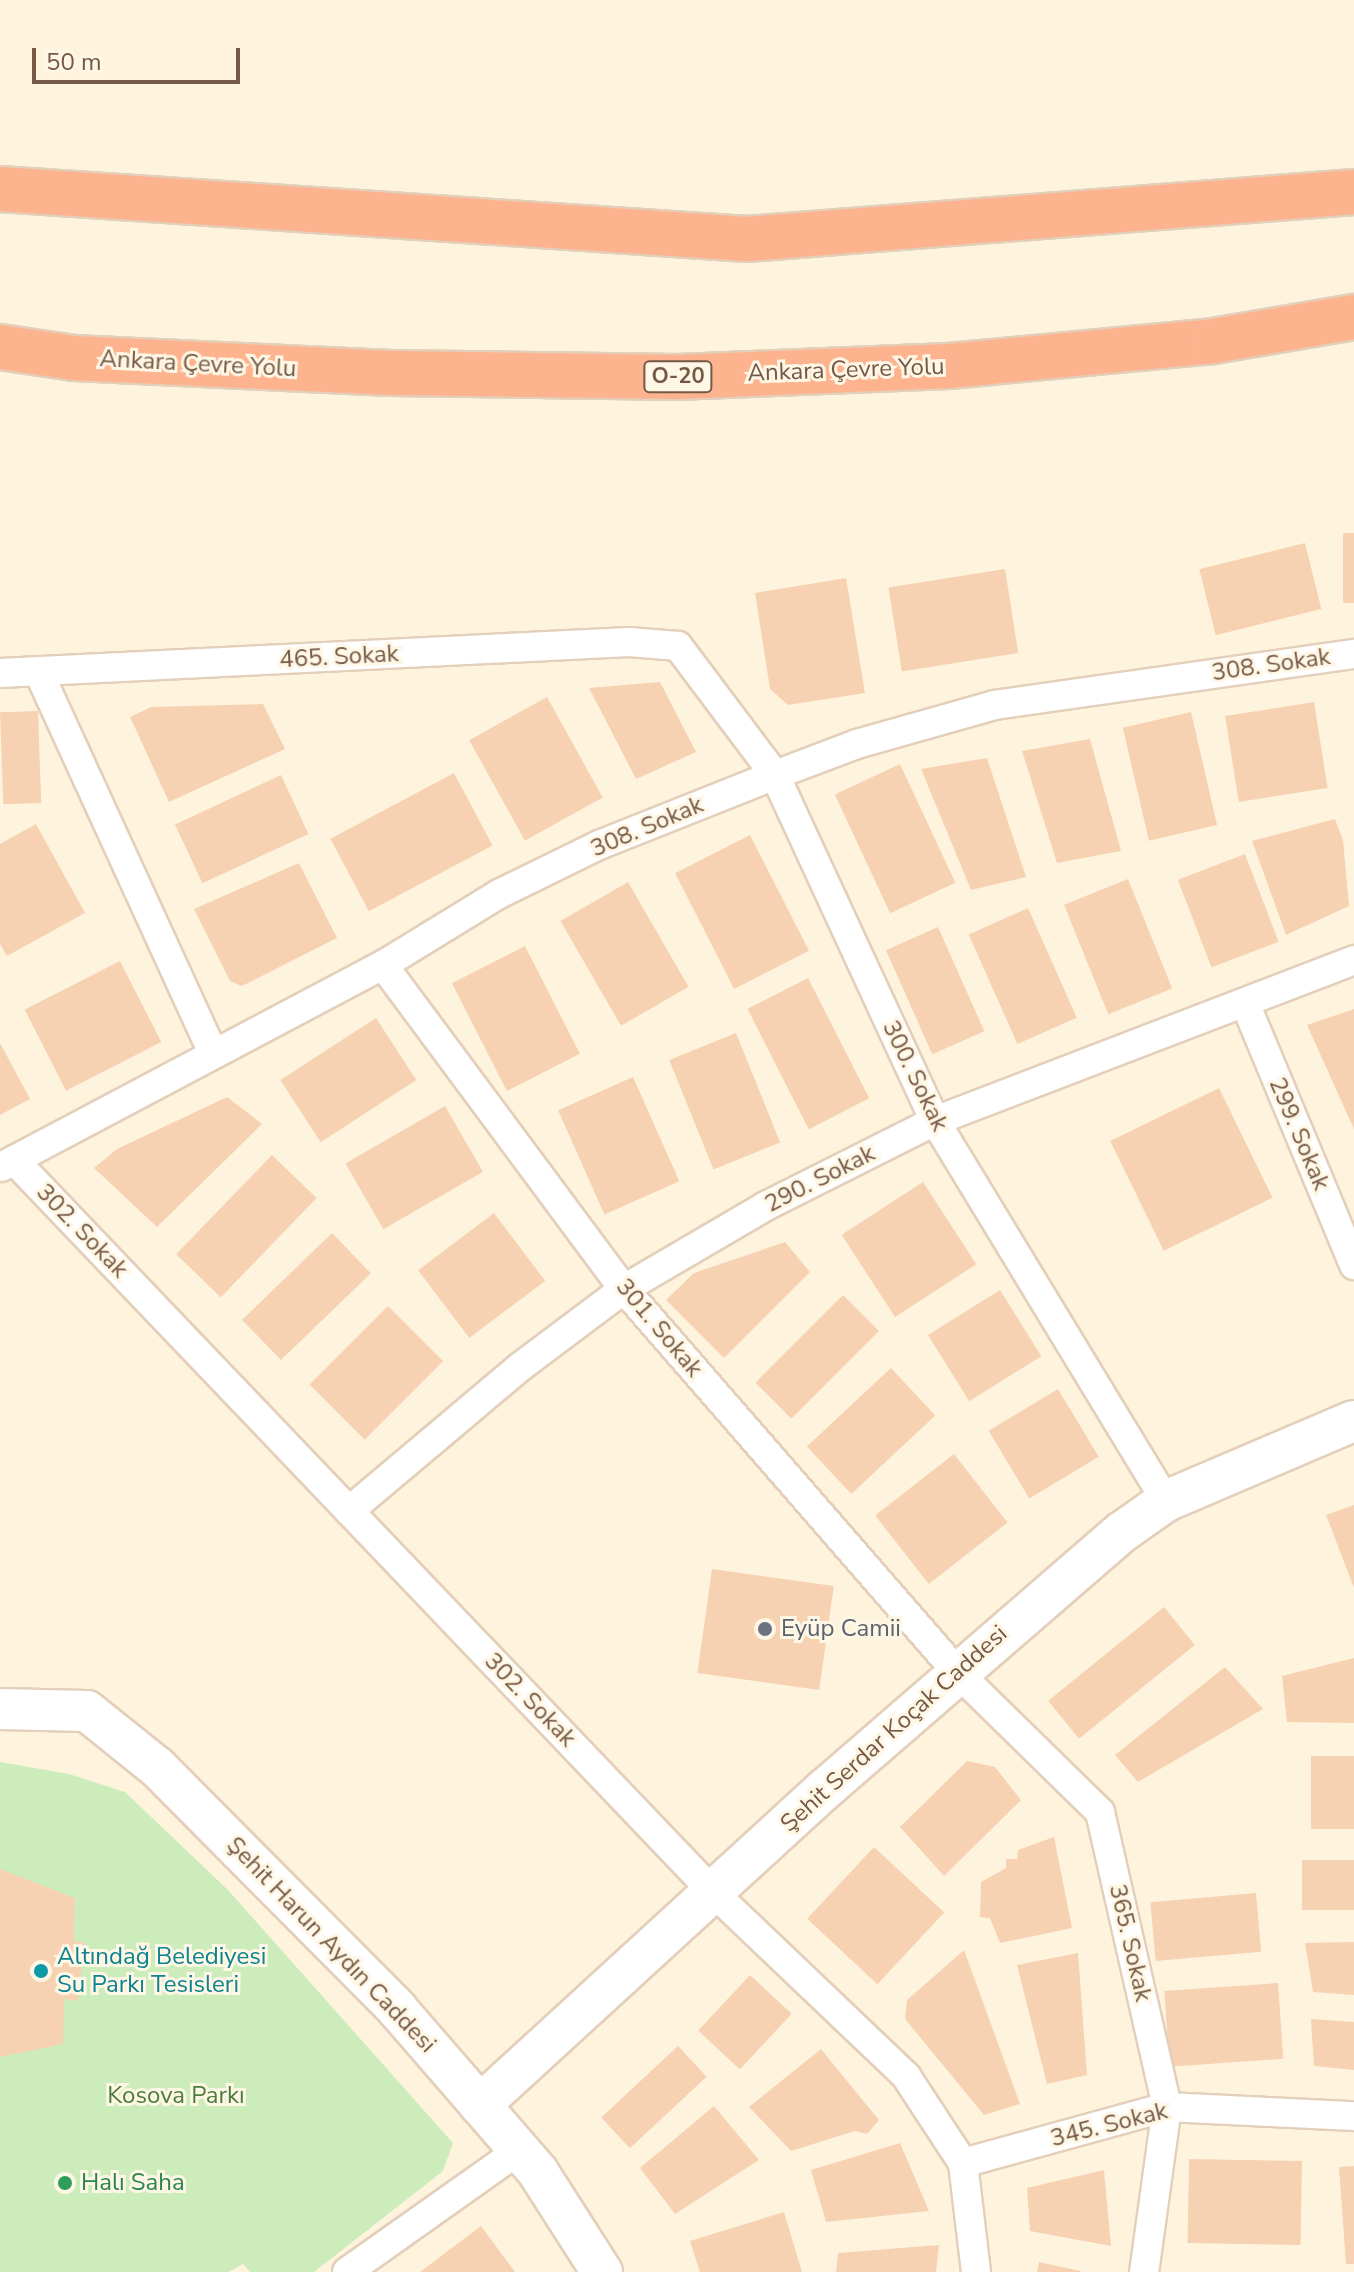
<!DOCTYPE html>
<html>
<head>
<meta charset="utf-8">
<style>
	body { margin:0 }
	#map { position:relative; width:1354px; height:2272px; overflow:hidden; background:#fef4de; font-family:"Nunito Sans",sans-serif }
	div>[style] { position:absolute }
	.green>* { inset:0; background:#cdecbc }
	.building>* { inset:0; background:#f6d2b3; transform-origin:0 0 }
	.roads { filter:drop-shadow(2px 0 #e3cfba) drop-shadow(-2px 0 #e3cfba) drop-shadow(0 2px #e3cfba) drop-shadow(0 -2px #e3cfba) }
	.street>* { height:28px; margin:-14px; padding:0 14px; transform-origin:14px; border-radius:14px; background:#fff }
	.secondary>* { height:40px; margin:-20px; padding:0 20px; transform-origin:20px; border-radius:20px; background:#fff }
	.highway>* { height:44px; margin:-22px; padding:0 22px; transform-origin:22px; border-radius:22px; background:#feb38f }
	.dots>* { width:22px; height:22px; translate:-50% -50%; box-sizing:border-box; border:4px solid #fff7e6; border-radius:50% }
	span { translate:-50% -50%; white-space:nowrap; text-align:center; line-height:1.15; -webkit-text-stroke:6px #fff7e6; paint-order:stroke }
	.shield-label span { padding:2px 6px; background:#fff7e6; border:2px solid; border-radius:6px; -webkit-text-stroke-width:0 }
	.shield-label { font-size:22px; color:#765944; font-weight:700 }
	.street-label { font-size:24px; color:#765944 }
	.worship-label { font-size:24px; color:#5b616d }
	.left { translate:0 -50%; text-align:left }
	.culture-label { font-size:24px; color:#0d838f }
	.park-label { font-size:24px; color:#4b7d3b }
	.leisure-label { font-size:24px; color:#27864d }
	.scale { position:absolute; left:32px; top:48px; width:208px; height:36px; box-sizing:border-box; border:4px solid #765944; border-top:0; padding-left:10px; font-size:24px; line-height:28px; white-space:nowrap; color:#765944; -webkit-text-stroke:6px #fff7e6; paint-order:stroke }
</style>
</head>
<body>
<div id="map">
	<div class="green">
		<i style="clip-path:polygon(0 1762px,69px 1774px,125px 1792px,228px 1890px,453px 2143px,443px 2171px,314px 2272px,250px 2272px,243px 2264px,228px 2272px,0 2272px)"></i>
	</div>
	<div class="building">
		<i style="left:1354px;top:533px;width:70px;height:11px;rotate:90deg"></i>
		<i style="left:1305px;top:543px;width:68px;height:109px;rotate:76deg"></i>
		<i style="left:1005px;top:569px;width:85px;height:118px;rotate:81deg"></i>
		<i style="clip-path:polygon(846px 578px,865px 693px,788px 705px,770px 689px,755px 593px)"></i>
		<i style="clip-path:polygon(660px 682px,696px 752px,636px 779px,589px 688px)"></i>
		<i style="left:547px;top:697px;width:115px;height:89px;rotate:61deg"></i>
		<i style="left:1314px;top:702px;width:87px;height:90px;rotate:81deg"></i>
		<i style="clip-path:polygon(263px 704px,285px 749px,169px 802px,130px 717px,151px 707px)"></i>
		<i style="left:38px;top:711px;width:92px;height:38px;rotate:88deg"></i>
		<i style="left:1191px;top:712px;width:116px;height:70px;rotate:77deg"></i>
		<i style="clip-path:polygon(1090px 739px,1121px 851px,1057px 863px,1022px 751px)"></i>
		<i style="clip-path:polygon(987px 758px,1026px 877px,971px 890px,921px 769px)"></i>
		<i style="left:900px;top:764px;width:131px;height:72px;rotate:65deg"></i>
		<i style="left:454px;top:773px;width:82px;height:140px;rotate:62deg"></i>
		<i style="left:281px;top:775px;width:65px;height:117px;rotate:65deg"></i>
		<i style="clip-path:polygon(1335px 819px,1343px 840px,1349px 906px,1286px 935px,1252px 841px)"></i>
		<i style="clip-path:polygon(36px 824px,85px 913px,7px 956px,0 944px,0 844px)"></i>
		<i style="left:750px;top:835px;width:130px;height:84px;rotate:63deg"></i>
		<i style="left:1245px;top:854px;width:94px;height:72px;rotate:69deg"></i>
		<i style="clip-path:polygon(299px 863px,337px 938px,242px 986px,230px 981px,194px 909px)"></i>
		<i style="left:1128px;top:879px;width:118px;height:69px;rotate:68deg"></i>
		<i style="left:628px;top:882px;width:121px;height:78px;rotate:60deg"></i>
		<i style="left:1028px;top:908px;width:120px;height:65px;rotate:66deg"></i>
		<i style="left:938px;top:927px;width:114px;height:57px;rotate:66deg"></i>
		<i style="left:525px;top:946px;width:121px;height:82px;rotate:63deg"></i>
		<i style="left:120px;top:961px;width:91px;height:107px;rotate:63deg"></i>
		<i style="left:808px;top:978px;width:135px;height:68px;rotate:63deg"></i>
		<i style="clip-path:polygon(1354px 1009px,1354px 1129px,1307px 1025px)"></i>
		<i style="left:376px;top:1018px;width:74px;height:114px;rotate:57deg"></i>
		<i style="left:736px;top:1033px;width:118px;height:72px;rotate:68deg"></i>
		<i style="clip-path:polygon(0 1043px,30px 1099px,0 1115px)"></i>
		<i style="left:633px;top:1077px;width:114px;height:82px;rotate:66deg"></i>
		<i style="left:1219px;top:1088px;width:122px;height:121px;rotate:64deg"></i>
		<i style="clip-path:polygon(227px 1097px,262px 1124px,157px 1227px,94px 1168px,117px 1149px)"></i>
		<i style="left:445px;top:1106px;width:76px;height:115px;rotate:60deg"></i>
		<i style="left:272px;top:1155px;width:62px;height:138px;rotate:44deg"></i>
		<i style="left:923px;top:1182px;width:98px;height:97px;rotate:57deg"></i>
		<i style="left:494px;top:1213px;width:85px;height:95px;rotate:53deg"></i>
		<i style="left:332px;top:1233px;width:56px;height:125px;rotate:46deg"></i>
		<i style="clip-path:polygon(785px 1242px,810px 1272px,724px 1358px,666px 1300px,694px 1273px)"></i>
		<i style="left:1000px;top:1290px;width:78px;height:85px;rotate:58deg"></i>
		<i style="left:843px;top:1295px;width:51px;height:124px;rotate:45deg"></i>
		<i style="left:388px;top:1306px;width:78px;height:111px;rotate:45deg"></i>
		<i style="left:891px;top:1368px;width:65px;height:115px;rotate:47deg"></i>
		<i style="left:1058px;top:1389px;width:79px;height:81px;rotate:59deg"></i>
		<i style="left:954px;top:1454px;width:87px;height:100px;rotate:52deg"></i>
		<i style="clip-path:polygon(1354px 1505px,1354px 1588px,1326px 1515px)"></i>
		<i style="left:712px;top:1569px;width:123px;height:105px;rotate:8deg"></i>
		<i style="left:1164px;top:1607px;width:49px;height:149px;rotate:51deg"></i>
		<i style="clip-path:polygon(1354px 1658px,1354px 1723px,1287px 1722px,1282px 1676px)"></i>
		<i style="clip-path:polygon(1225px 1667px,1263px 1709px,1138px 1782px,1115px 1755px)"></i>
		<i style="left:1311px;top:1756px;width:43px;height:73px"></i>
		<i style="clip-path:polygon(967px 1761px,995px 1767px,1021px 1800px,944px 1876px,900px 1827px)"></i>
		<i style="clip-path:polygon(1054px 1837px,1072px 1928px,1000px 1943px,990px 1918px,980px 1917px,981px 1882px,1006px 1868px,1006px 1859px,1017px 1859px,1018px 1850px)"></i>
		<i style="left:874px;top:1847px;width:96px;height:98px;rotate:43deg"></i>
		<i style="left:1302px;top:1860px;width:52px;height:50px"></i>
		<i style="clip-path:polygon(0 1869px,75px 1898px,74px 1941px,84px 1942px,78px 2001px,64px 1999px,63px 2044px,0 2057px)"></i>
		<i style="left:1256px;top:1893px;width:59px;height:106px;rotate:85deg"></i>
		<i style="clip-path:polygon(1354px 1942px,1354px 1995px,1313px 1992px,1305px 1943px)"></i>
		<i style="clip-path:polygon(964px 1950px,1020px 2104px,984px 2115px,905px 2019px,907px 2000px)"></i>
		<i style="clip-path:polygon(1078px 1953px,1087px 2075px,1047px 2084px,1017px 1965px)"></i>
		<i style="left:750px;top:1975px;width:57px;height:76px;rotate:43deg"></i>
		<i style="left:1278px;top:1983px;width:76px;height:114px;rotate:86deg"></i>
		<i style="clip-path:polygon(1311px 2019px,1354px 2022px,1354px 2070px,1314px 2066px)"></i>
		<i style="left:678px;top:2046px;width:42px;height:105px;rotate:47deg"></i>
		<i style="clip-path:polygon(821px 2049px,879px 2120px,867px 2134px,855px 2131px,791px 2151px,749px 2107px)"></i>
		<i style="clip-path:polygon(714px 2106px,759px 2160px,675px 2214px,640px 2168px)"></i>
		<i style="clip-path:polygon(900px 2143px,929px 2211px,826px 2222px,811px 2170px)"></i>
		<i style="left:1189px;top:2159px;width:113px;height:84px;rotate:1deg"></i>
		<i style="clip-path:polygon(1354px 2166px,1354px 2264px,1346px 2264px,1339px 2167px)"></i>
		<i style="clip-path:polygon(1104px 2170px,1111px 2246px,1030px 2231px,1027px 2188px)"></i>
		<i style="clip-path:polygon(784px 2212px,802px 2272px,700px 2272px,690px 2241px)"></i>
		<i style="clip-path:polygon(481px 2226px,515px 2272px,420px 2272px)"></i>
		<i style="clip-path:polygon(939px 2245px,936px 2272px,836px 2272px,838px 2253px)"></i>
		<i style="clip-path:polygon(1039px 2262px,1080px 2271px,1080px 2272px,1037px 2272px)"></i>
	</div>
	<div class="roads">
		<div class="street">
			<i style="left:0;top:673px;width:630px;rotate:-2.82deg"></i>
			<i style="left:629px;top:642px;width:49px;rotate:4.7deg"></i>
			<i style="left:678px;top:646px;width:161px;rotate:53.1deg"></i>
			<i style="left:775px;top:775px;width:381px;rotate:65.2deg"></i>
			<i style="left:935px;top:1121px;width:445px;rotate:58.7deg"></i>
			<i style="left:39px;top:673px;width:418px;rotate:65.4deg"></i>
			<i style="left:383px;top:965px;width:404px;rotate:53.4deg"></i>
			<i style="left:624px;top:1289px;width:508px;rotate:48.99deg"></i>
			<i style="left:957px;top:1672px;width:200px;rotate:44.4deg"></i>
			<i style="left:1100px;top:1812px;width:303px;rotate:77.2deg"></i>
			<i style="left:1167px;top:2107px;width:167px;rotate:97.9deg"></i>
			<i style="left:1245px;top:1003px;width:284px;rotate:67.4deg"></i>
			<i style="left:14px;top:1160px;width:1012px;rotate:46.32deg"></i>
			<i style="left:713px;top:1892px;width:267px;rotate:43.6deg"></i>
			<i style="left:906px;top:2076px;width:104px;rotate:56.8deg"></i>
			<i style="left:963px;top:2163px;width:110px;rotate:83.2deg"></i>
			<i style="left:1px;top:1167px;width:432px;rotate:-27.9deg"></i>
			<i style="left:383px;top:965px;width:136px;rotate:-31.5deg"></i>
			<i style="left:499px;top:894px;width:111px;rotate:-26.1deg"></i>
			<i style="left:599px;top:845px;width:189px;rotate:-21.7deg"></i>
			<i style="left:775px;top:775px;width:88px;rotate:-20.7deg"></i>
			<i style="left:857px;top:744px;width:143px;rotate:-15.8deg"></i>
			<i style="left:995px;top:705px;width:363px;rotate:-8.1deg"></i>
			<i style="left:349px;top:1511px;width:224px;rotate:-40.1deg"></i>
			<i style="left:520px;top:1367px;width:130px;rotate:-36.9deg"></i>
			<i style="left:624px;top:1289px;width:164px;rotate:-30.3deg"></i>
			<i style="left:766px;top:1206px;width:189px;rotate:-26.7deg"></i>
			<i style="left:935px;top:1121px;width:449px;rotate:-21deg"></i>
			<i style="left:963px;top:2163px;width:212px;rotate:-15.4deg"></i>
			<i style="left:1167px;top:2107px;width:187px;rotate:2.8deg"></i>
			<i style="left:347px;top:2272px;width:211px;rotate:-35.3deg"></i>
		</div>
		<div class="secondary">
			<i style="left:0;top:1709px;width:87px;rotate:1.3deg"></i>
			<i style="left:87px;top:1711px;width:90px;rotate:38.7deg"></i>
			<i style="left:157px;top:1767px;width:341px;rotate:45.2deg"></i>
			<i style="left:397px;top:2009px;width:216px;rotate:49.1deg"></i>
			<i style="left:538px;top:2172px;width:119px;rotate:57.4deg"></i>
			<i style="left:480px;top:2105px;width:468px;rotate:-42.5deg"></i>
			<i style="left:825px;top:1789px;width:393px;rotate:-40.9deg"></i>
			<i style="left:1122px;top:1532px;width:54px;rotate:-35.2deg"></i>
			<i style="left:1166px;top:1501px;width:204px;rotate:-23.1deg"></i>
		</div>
		<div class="highway">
			<i style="left:0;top:189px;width:749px;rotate:3.83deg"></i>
			<i style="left:747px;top:239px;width:609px;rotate:-4.43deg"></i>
			<i style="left:0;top:347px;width:75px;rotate:8.5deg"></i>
			<i style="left:74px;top:358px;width:317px;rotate:2.7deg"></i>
			<i style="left:391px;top:373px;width:286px;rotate:0.8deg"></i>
			<i style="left:677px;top:377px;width:272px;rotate:-2.3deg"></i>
			<i style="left:949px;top:366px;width:265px;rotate:-5.4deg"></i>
			<i style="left:1213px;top:341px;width:143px;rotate:-9.7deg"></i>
		</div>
	</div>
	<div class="dots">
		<i style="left:765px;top:1629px;background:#6b7280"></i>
		<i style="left:41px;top:1971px;background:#0f9aa8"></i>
		<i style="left:65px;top:2183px;background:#2e9e5b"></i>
	</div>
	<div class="shield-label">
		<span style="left:678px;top:377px">O-20</span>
	</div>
	<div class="street-label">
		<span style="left:198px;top:364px;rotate:3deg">Ankara Çevre Yolu</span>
		<span style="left:846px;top:370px;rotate:-2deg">Ankara Çevre Yolu</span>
		<span style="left:339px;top:657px;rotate:-3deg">465. Sokak</span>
		<span style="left:1271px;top:665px;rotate:-8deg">308. Sokak</span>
		<span style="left:647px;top:827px;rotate:-23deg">308. Sokak</span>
		<span style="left:915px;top:1076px;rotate:64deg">300. Sokak</span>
		<span style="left:1299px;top:1134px;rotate:67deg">299. Sokak</span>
		<span style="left:820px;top:1179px;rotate:-27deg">290. Sokak</span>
		<span style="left:82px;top:1231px;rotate:46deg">302. Sokak</span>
		<span style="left:659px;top:1328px;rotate:50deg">301. Sokak</span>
		<span style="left:530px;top:1700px;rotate:46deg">302. Sokak</span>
		<span style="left:894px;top:1729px;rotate:-42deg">Şehit Serdar Koçak Caddesi</span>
		<span style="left:1130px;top:1943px;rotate:77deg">365. Sokak</span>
		<span style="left:331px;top:1945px;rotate:46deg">Şehit Harun Aydın Caddesi</span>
		<span style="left:1109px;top:2125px;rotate:-14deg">345. Sokak</span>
	</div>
	<div class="worship-label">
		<span class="left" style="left:781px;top:1629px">Eyüp Camii</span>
	</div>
	<div class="culture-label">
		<span class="left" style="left:57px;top:1971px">Altındağ Belediyesi<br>Su Parkı Tesisleri</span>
	</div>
	<div class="park-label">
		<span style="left:176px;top:2096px">Kosova Parkı</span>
	</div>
	<div class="leisure-label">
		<span class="left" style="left:81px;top:2183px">Halı Saha</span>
	</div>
	<div class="scale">50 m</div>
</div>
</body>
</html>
